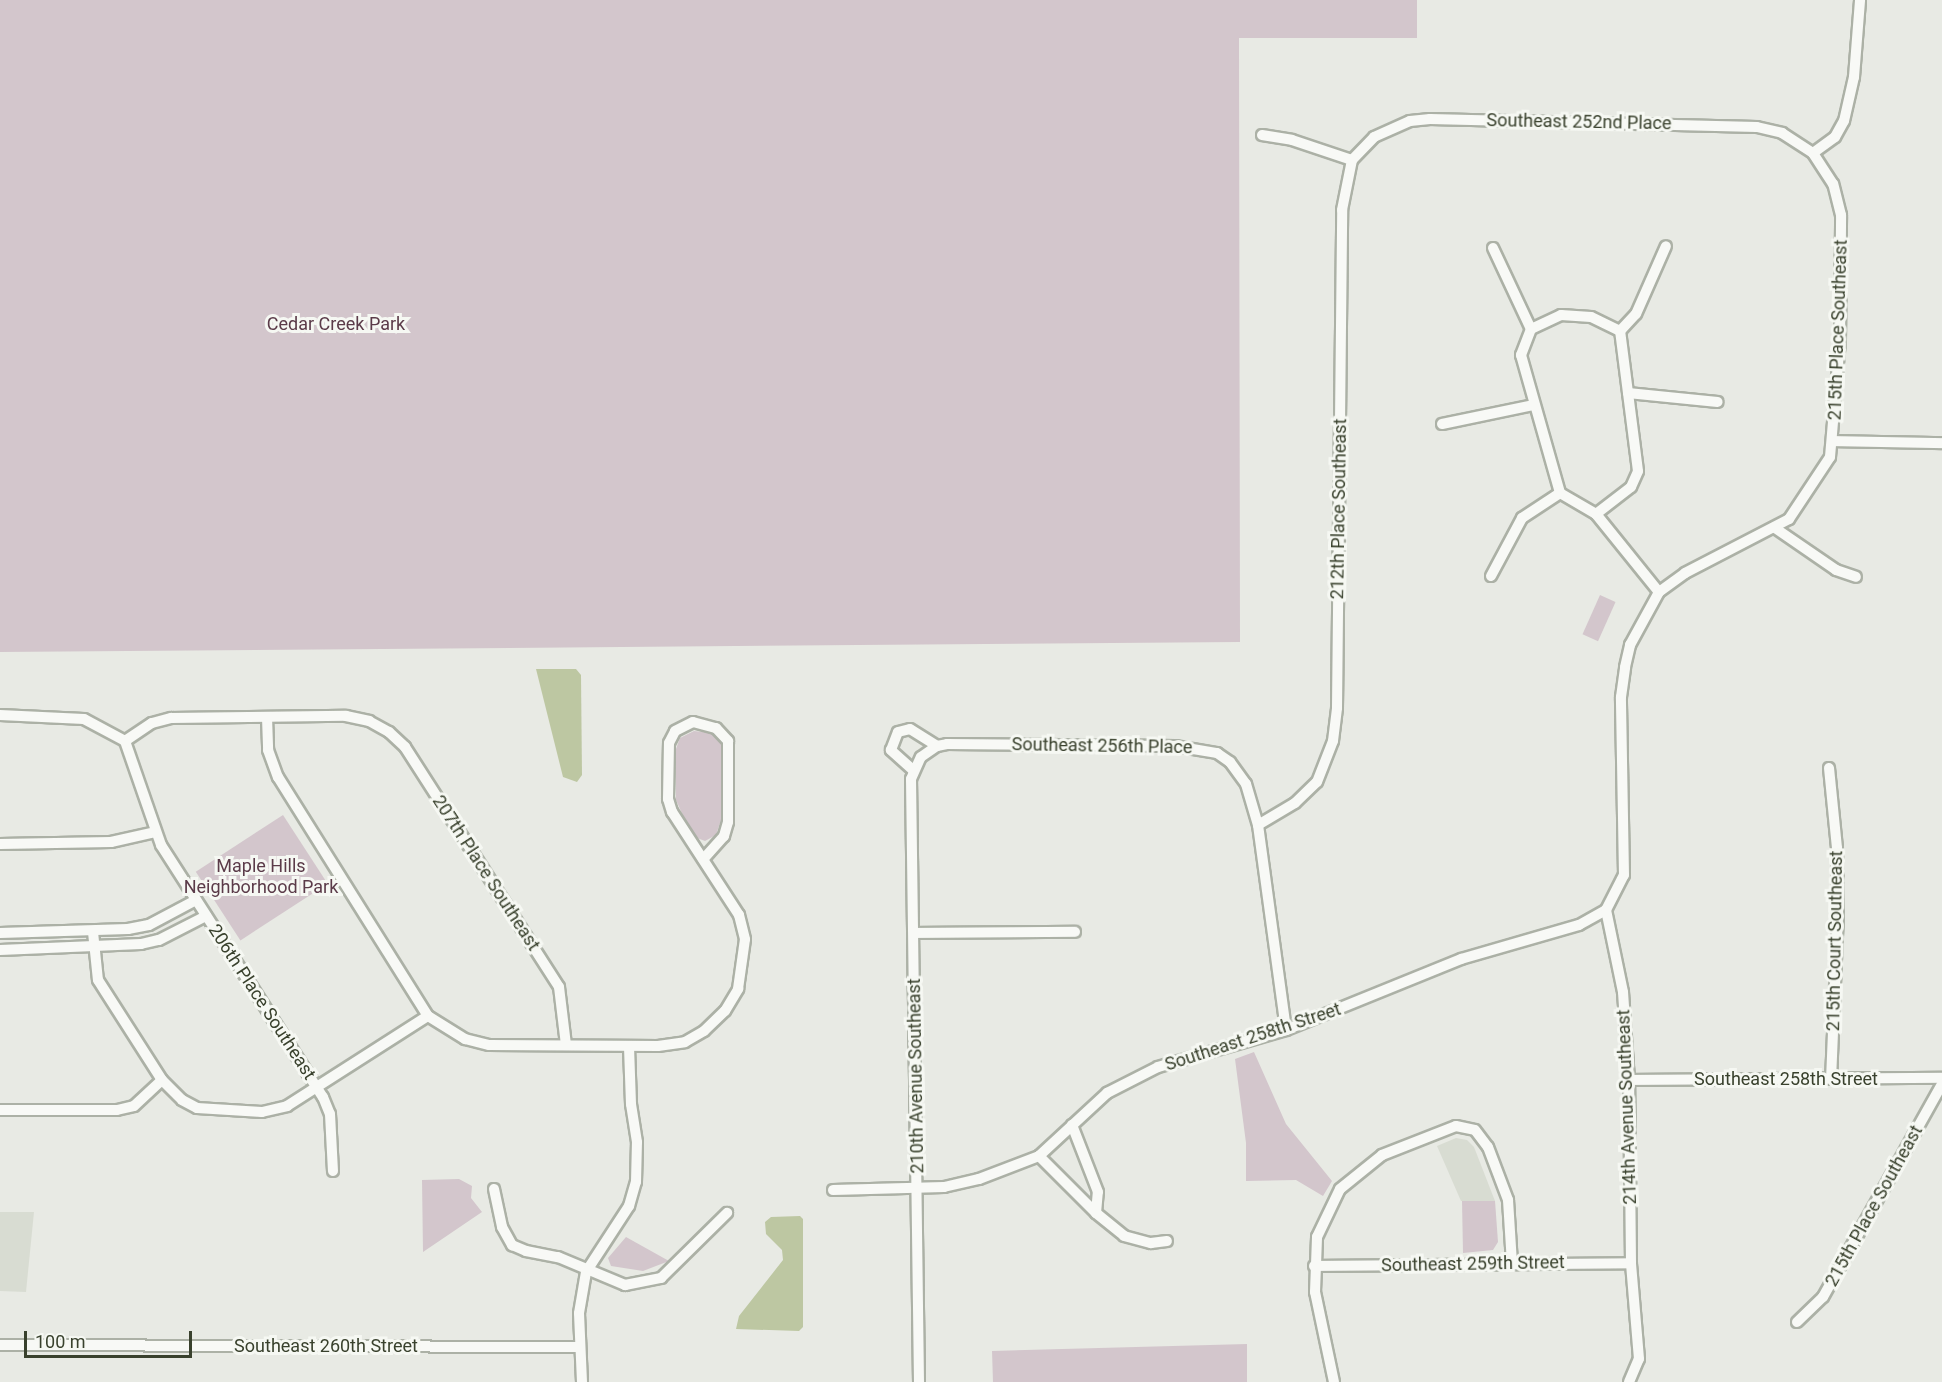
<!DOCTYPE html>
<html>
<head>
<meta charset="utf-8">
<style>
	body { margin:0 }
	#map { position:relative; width:1942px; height:1382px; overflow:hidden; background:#e8eae4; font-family:Roboto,sans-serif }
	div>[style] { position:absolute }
	.built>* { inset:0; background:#d8dcd2 }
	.green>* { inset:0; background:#d3c6cc; transform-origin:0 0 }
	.water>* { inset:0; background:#bdc7a2 }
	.roads { filter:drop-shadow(2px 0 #acb1a6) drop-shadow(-2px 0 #acb1a6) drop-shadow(0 2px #acb1a6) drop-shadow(0 -2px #acb1a6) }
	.minor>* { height:10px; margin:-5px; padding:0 5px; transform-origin:5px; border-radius:5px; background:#f8f9f6 }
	span { translate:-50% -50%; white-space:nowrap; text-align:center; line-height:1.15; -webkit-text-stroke:6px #f6f8f3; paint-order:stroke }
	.street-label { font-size:18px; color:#39412d }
	.park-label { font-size:18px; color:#5b3b49 }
	.scale { position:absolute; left:24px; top:1331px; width:168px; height:27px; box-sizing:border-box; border:3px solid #39412d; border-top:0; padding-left:8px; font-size:18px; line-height:21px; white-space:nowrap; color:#39412d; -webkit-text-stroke:4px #f6f8f3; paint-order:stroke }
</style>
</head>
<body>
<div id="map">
	<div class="built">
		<i style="clip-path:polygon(1456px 1138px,1467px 1140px,1474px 1147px,1495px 1201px,1461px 1201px,1437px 1146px)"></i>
		<i style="clip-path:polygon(0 1212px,34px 1212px,26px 1292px,0 1291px)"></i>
	</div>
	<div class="green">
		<i style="clip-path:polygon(0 0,1417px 0,1417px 38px,1239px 38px,1240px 642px,0 652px)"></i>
		<i style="left:1600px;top:595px;width:17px;height:43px;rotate:24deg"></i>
		<i style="clip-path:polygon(694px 731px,712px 733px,723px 746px,722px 817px,716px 835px,705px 841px,692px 836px,676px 800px,676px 749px,680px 738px)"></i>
		<i style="left:283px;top:815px;width:82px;height:104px;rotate:57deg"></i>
		<i style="clip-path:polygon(1254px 1052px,1286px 1124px,1332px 1181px,1323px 1196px,1296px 1180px,1246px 1181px,1246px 1143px,1235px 1059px)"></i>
		<i style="clip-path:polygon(459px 1179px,472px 1186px,471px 1198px,482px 1212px,423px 1252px,422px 1180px)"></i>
		<i style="clip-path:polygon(1462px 1201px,1495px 1201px,1498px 1242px,1493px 1250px,1463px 1253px)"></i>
		<i style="clip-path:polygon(626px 1237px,669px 1261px,643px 1271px,611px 1266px,608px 1258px)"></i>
		<i style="clip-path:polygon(1247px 1344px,1247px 1382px,993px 1382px,992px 1351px)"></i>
	</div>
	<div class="water">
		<i style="clip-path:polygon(536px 669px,576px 669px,581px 675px,582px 775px,577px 782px,563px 777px)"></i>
		<i style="clip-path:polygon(800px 1216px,803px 1219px,803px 1327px,799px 1331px,736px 1329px,739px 1316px,783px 1260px,782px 1250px,766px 1234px,765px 1222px,771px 1217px)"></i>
	</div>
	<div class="roads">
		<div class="minor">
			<i style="left:1262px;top:135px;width:30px;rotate:9deg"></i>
			<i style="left:1292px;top:140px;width:63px;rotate:18.4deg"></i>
			<i style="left:1493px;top:248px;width:89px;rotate:64.9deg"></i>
			<i style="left:1620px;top:331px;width:32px;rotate:-154deg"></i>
			<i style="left:1591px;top:317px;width:30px;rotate:-176deg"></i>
			<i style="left:1561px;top:315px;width:33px;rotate:155deg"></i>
			<i style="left:1531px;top:329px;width:28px;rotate:111deg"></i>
			<i style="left:1521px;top:355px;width:143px;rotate:74.2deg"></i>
			<i style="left:1560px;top:493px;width:42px;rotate:30.3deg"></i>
			<i style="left:1596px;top:514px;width:100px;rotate:51.1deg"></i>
			<i style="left:1628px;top:393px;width:90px;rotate:5.7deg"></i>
			<i style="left:1442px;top:424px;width:94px;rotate:-11.7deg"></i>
			<i style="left:1834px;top:441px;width:108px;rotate:1.1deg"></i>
			<i style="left:1596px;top:514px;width:44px;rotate:-37.6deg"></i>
			<i style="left:1631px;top:487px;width:17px;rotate:-66deg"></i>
			<i style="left:1638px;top:471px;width:141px;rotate:-97.3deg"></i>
			<i style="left:1620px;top:331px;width:23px;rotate:-47deg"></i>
			<i style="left:1636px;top:314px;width:74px;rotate:-66.2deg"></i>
			<i style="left:1775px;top:528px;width:74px;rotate:34.5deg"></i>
			<i style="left:1836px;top:570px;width:21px;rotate:19deg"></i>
			<i style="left:1491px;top:576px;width:66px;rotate:-61.9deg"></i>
			<i style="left:1522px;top:518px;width:45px;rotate:-33.3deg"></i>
			<i style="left:0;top:715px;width:84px;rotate:2.7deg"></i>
			<i style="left:84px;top:719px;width:47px;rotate:28.2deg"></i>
			<i style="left:267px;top:717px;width:33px;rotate:88deg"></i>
			<i style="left:268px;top:750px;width:29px;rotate:70deg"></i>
			<i style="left:278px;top:777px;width:282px;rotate:57.9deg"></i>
			<i style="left:428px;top:1016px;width:44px;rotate:31.9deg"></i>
			<i style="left:465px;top:1039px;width:25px;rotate:14deg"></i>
			<i style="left:489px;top:1045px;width:169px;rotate:0.3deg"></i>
			<i style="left:658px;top:1046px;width:27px;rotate:-8deg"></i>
			<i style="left:685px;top:1042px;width:22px;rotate:-30deg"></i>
			<i style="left:704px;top:1031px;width:29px;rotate:-44deg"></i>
			<i style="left:725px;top:1011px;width:26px;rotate:-59deg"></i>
			<i style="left:738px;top:989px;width:50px;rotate:-82deg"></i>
			<i style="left:745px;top:939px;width:25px;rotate:-104deg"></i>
			<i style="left:739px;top:915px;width:123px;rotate:-123deg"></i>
			<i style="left:672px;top:812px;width:14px;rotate:-107deg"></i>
			<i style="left:668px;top:799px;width:56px;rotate:-89deg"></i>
			<i style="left:669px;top:743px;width:13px;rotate:-63deg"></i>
			<i style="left:675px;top:731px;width:20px;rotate:-27deg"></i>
			<i style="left:693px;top:722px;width:24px;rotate:15deg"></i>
			<i style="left:716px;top:728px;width:18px;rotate:47deg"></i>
			<i style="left:728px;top:741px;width:81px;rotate:90deg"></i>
			<i style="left:728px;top:822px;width:15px;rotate:106deg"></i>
			<i style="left:724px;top:836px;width:31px;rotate:132deg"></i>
			<i style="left:125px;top:741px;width:32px;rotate:-34deg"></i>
			<i style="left:152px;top:723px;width:20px;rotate:-15deg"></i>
			<i style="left:171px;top:718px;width:175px;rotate:-0.7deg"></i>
			<i style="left:346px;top:716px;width:24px;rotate:12deg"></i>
			<i style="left:369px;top:721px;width:23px;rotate:29deg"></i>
			<i style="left:389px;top:732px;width:22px;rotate:43deg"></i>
			<i style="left:405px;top:747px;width:285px;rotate:57.3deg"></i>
			<i style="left:559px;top:987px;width:58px;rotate:83.1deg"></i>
			<i style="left:125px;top:741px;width:110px;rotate:70.9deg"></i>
			<i style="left:161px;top:845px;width:300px;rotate:57.3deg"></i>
			<i style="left:323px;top:1097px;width:18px;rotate:68deg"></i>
			<i style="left:330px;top:1114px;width:57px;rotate:87deg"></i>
			<i style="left:1829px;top:768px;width:80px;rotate:84.3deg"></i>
			<i style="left:1837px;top:848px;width:65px;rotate:89.1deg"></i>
			<i style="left:1838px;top:913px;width:166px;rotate:92.4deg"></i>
			<i style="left:913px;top:770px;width:30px;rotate:-138deg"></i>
			<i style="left:891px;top:750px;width:19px;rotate:-69deg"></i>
			<i style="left:898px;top:732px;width:12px;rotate:-14deg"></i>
			<i style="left:910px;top:729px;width:32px;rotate:32deg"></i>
			<i style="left:1258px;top:825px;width:43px;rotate:-30.7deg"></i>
			<i style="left:1295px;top:803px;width:30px;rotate:-44deg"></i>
			<i style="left:1317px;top:782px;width:44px;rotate:-68.7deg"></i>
			<i style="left:1333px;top:741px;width:33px;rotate:-83deg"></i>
			<i style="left:1337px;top:708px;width:498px;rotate:-89.4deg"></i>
			<i style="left:1342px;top:210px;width:51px;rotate:-78.7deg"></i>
			<i style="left:1352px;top:160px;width:32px;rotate:-46deg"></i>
			<i style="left:1374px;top:137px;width:39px;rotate:-24deg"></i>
			<i style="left:1410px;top:121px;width:20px;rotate:-6deg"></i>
			<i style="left:1430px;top:119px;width:327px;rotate:1.4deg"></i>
			<i style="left:1757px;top:127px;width:26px;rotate:13deg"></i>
			<i style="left:1782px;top:133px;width:37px;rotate:33deg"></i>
			<i style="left:0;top:844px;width:111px;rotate:-1deg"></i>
			<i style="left:111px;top:842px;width:45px;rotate:-12.8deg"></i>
			<i style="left:93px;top:932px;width:48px;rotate:84.1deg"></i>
			<i style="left:98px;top:980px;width:119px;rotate:57.4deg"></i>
			<i style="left:162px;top:1080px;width:28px;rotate:45deg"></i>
			<i style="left:182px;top:1100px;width:17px;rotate:28deg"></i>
			<i style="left:197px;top:1108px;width:65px;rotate:3.5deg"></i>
			<i style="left:262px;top:1112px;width:26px;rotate:-13deg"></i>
			<i style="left:287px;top:1106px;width:167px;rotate:-32.6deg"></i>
			<i style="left:0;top:933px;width:128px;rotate:-1.8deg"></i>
			<i style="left:128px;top:929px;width:21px;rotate:-11deg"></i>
			<i style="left:149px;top:925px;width:53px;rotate:-28deg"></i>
			<i style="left:914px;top:933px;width:161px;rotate:-0.4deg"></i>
			<i style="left:0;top:950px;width:141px;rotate:-2.4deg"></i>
			<i style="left:141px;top:944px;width:18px;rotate:-13deg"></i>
			<i style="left:159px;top:940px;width:53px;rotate:-27.1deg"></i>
			<i style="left:1629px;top:1080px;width:313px;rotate:-0.4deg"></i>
			<i style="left:0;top:1110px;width:117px"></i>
			<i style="left:117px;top:1110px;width:17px;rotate:-13deg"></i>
			<i style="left:134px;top:1106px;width:38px;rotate:-43deg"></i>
			<i style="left:1039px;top:1156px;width:81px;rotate:45deg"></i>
			<i style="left:1096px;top:1213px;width:21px;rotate:-85deg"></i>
			<i style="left:1098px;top:1192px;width:72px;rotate:-111.2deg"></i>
			<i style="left:494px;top:1189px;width:39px;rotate:78deg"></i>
			<i style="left:502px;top:1227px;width:21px;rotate:61deg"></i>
			<i style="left:512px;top:1245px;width:15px;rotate:23deg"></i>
			<i style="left:526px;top:1251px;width:33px;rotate:11deg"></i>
			<i style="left:558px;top:1257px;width:73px;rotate:22.7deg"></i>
			<i style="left:625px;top:1285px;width:37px;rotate:-11deg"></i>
			<i style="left:661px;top:1278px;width:93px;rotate:-44.6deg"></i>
			<i style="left:833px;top:1190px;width:111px;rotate:-1.5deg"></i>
			<i style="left:944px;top:1187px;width:36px;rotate:-13deg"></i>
			<i style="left:979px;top:1179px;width:64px;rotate:-21deg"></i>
			<i style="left:1039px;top:1156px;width:93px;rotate:-42.8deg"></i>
			<i style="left:1107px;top:1093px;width:57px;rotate:-27deg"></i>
			<i style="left:1158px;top:1067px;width:133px;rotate:-16.1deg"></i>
			<i style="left:1286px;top:1030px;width:189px;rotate:-22.1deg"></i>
			<i style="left:1461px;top:959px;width:123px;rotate:-16.1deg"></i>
			<i style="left:1579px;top:925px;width:31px;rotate:-29deg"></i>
			<i style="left:1096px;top:1213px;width:36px;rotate:39deg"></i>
			<i style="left:1124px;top:1236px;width:28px;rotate:15deg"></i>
			<i style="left:1151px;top:1243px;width:16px;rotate:-7deg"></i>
			<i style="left:1314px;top:1266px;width:317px;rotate:-0.5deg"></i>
			<i style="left:1797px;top:1322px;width:36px;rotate:-44deg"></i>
			<i style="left:1823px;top:1297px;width:244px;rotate:-60.8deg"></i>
			<i style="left:0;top:1345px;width:580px;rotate:0.2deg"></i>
			<i style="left:582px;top:1382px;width:69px;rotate:-92.5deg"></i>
			<i style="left:579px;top:1313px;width:42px;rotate:-80.3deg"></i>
			<i style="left:586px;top:1272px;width:79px;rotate:-56.9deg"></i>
			<i style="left:629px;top:1206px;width:25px;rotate:-74deg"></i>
			<i style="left:636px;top:1182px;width:40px;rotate:-88.6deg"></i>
			<i style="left:637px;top:1142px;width:38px;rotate:-99deg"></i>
			<i style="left:631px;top:1104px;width:58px;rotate:-92deg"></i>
			<i style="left:919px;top:1382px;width:603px;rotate:-90.76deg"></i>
			<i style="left:911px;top:779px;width:24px;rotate:-66deg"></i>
			<i style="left:921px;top:757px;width:19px;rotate:-35deg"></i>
			<i style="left:937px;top:746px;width:10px;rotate:-11deg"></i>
			<i style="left:947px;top:744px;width:228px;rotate:0.5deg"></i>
			<i style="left:1175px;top:746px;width:43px;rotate:9.5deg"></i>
			<i style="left:1217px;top:753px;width:16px;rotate:35deg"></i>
			<i style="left:1230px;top:762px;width:27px;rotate:54deg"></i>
			<i style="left:1246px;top:784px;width:43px;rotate:73.7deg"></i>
			<i style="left:1258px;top:825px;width:207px;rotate:82.2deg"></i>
			<i style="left:1334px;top:1382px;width:92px;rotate:-101.9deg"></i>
			<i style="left:1315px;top:1292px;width:55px;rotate:-87.9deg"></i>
			<i style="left:1317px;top:1237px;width:53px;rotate:-64.4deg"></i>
			<i style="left:1340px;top:1189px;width:54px;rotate:-39deg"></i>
			<i style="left:1382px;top:1155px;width:79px;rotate:-21.4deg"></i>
			<i style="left:1456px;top:1126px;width:19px;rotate:12deg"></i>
			<i style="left:1475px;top:1130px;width:21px;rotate:53deg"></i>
			<i style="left:1488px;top:1147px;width:57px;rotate:69.3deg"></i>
			<i style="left:1508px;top:1200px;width:64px;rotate:86.4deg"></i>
			<i style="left:1629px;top:1382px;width:25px;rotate:-67deg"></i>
			<i style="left:1639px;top:1359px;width:96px;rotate:-94.8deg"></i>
			<i style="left:1631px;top:1263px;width:183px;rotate:-90.6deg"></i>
			<i style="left:1629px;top:1080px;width:88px;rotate:-93.9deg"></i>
			<i style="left:1623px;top:992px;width:84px;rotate:-101.7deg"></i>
			<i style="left:1606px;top:910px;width:39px;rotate:-63deg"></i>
			<i style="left:1624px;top:875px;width:178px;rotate:-91deg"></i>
			<i style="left:1621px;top:697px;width:30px;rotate:-82deg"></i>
			<i style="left:1625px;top:667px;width:23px;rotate:-77deg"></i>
			<i style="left:1630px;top:645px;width:60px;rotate:-61.3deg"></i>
			<i style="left:1659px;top:592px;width:32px;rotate:-36deg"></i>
			<i style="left:1685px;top:573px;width:117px;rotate:-27.4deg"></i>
			<i style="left:1789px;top:519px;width:74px;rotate:-56.5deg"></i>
			<i style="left:1830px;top:457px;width:117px;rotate:-85.1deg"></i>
			<i style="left:1840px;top:340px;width:125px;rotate:-89.5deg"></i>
			<i style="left:1841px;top:215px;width:32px;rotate:-104deg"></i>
			<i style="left:1833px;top:184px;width:37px;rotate:-123deg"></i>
			<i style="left:1813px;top:153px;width:27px;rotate:-36deg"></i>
			<i style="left:1835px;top:137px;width:18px;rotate:-61deg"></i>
			<i style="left:1844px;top:121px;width:45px;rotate:-77.2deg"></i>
			<i style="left:1854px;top:77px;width:77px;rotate:-85.5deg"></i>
		</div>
	</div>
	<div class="street-label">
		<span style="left:1579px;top:122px;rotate:1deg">Southeast 252nd Place</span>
		<span style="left:1838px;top:330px;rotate:-88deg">215th Place Southeast</span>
		<span style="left:1339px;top:509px;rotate:-89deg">212th Place Southeast</span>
		<span style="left:1102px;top:746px;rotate:1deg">Southeast 256th Place</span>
		<span style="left:486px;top:873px;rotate:57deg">207th Place Southeast</span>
		<span style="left:1835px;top:941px;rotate:-89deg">215th Court Southeast</span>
		<span style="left:262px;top:1002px;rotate:57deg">206th Place Southeast</span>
		<span style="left:1253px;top:1037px;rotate:-18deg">Southeast 258th Street</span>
		<span style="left:916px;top:1076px;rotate:-91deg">210th Avenue Southeast</span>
		<span style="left:1786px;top:1079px">Southeast 258th Street</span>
		<span style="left:1627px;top:1107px;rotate:-92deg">214th Avenue Southeast</span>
		<span style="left:1874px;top:1206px;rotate:-61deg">215th Place Southeast</span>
		<span style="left:1473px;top:1264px;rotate:-1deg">Southeast 259th Street</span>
		<span style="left:326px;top:1346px">Southeast 260th Street</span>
	</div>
	<div class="park-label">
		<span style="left:336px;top:324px">Cedar Creek Park</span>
		<span style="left:261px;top:877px">Maple Hills<br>Neighborhood Park</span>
	</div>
	<div class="scale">100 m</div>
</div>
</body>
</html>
